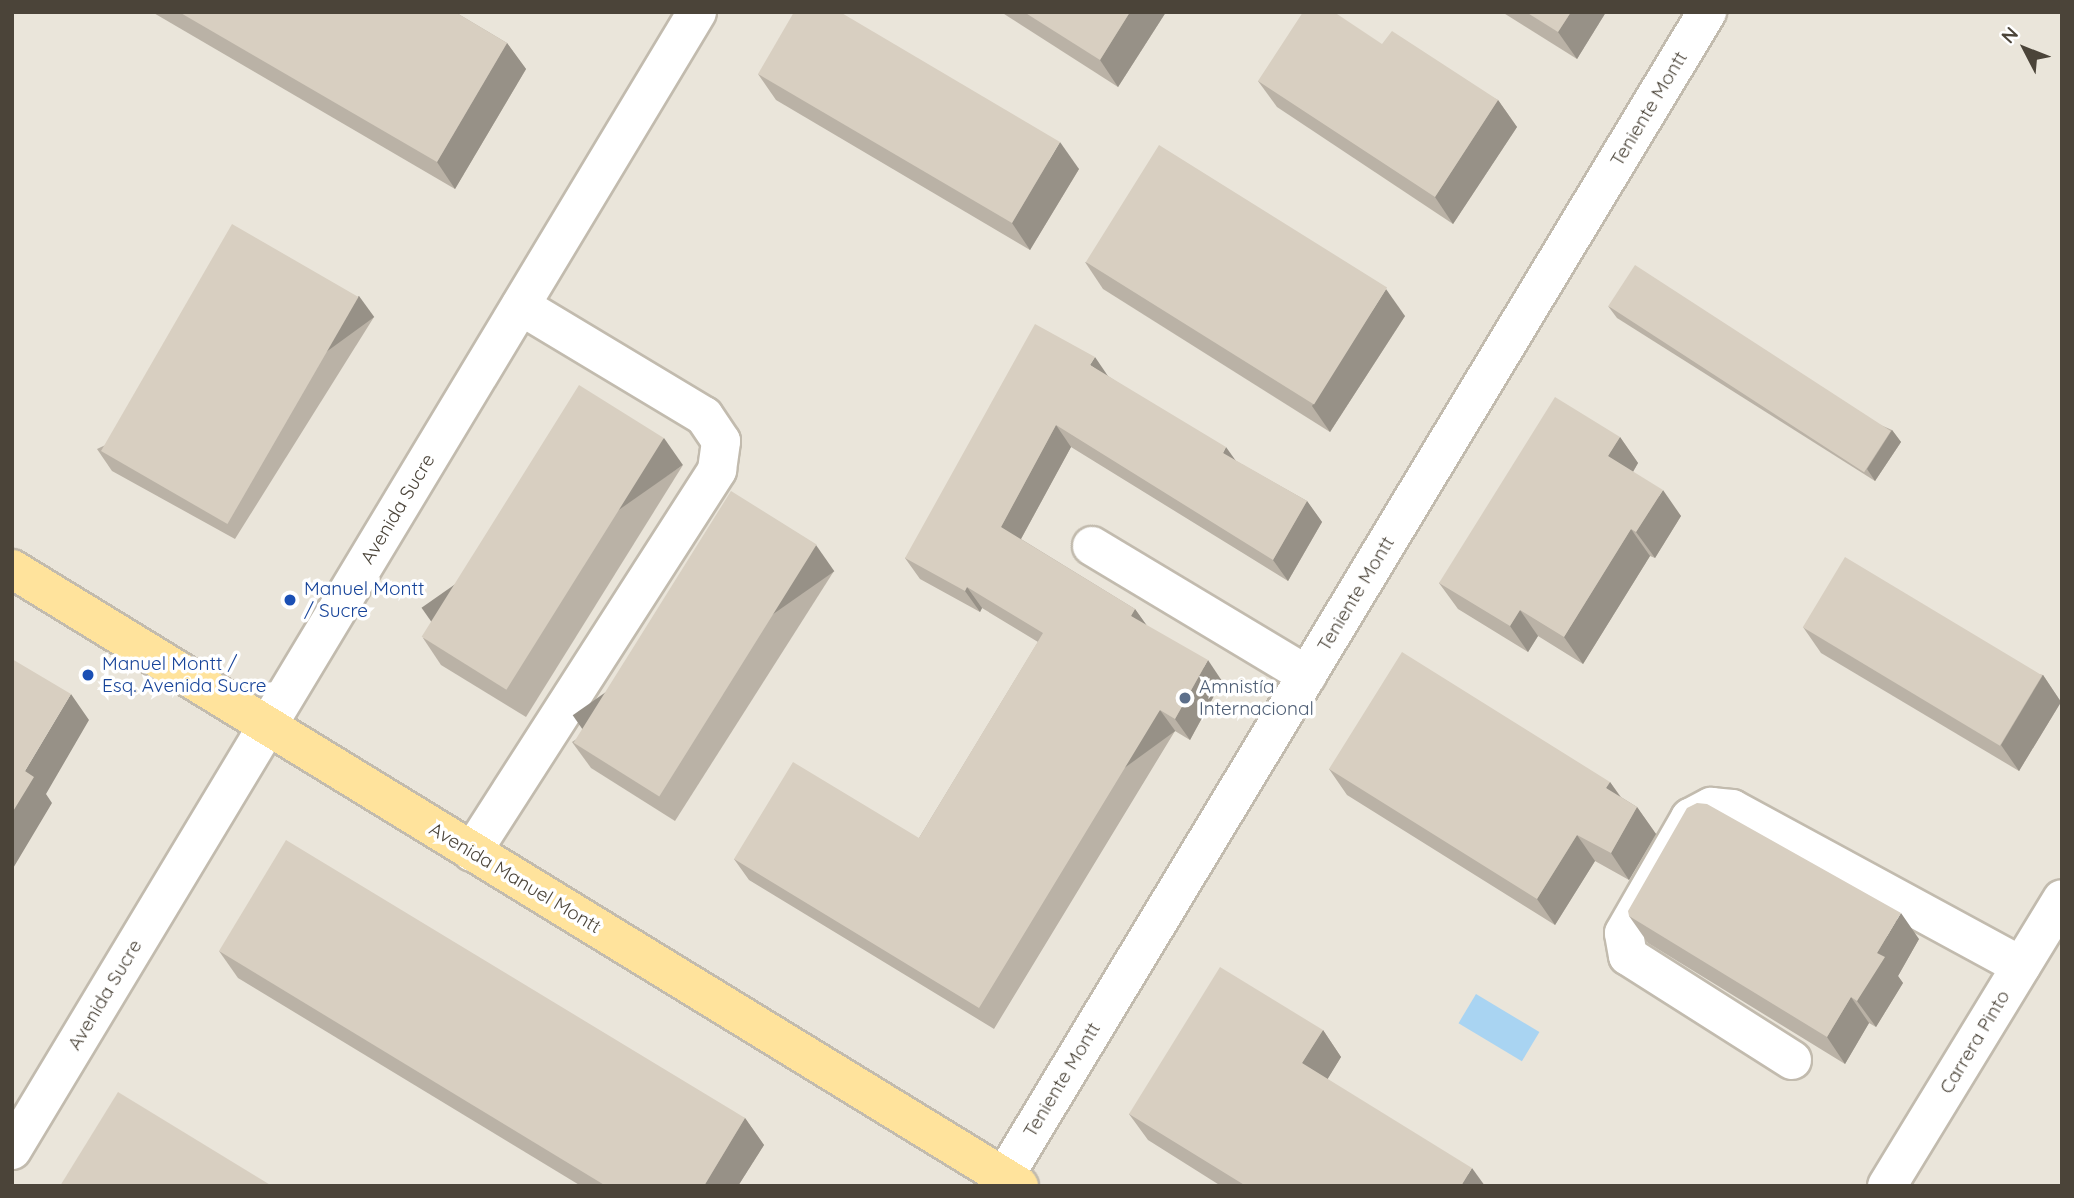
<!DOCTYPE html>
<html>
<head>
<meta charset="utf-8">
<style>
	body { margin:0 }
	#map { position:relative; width:2074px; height:1198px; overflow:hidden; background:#f6f3ec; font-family:Quicksand,sans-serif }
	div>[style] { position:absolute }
	.residential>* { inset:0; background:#eae5da; transform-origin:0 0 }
	.water>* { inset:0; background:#a9d4f2; transform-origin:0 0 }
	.roads { filter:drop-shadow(2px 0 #c2bbae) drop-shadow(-2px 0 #c2bbae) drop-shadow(0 2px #c2bbae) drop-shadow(0 -2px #c2bbae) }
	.minor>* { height:38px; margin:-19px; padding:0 19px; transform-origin:19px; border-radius:19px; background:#fff }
	.major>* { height:38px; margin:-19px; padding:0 19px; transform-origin:19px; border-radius:19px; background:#ffe39c }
	.wall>* { inset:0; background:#bab2a6 }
	.shaded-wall>* { inset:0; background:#979187; transform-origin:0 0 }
	.building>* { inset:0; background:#d8cfc1; transform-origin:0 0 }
	.dots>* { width:19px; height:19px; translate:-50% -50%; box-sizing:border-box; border:4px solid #fff; border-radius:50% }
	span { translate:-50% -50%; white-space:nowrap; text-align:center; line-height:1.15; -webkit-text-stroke:7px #fff; paint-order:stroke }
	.street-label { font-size:19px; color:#4b4439 }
	.transit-label { font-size:19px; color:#164399 }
	.left { translate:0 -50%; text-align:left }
	.service-label { font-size:19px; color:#4e5e75 }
	.frame { position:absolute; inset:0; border:14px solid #4b4439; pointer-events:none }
	.north { position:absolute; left:1990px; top:14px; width:70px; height:70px; -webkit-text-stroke:5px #fff; paint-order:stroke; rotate:312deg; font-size:19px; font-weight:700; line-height:28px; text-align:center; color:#4b4439 }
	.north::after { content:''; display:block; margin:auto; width:24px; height:32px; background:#4b4439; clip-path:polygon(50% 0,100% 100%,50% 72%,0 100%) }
</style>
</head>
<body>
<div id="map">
	<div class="residential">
		<i style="left:12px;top:12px;width:2050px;height:1174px"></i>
	</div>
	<div class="water">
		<i style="left:1476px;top:994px;width:74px;height:34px;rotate:31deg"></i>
	</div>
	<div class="roads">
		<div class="minor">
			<i style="left:1092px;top:546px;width:251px;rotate:31deg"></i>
			<i style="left:472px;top:852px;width:454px;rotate:-57.3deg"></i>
			<i style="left:717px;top:470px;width:29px;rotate:-82deg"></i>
			<i style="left:721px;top:441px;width:30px;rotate:-124deg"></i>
			<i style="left:704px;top:416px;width:214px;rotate:-149deg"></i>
			<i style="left:1792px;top:1060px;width:194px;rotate:-147.6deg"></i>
			<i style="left:1628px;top:956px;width:23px;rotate:-100deg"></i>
			<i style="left:1624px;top:933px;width:133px;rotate:-60.1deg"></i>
			<i style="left:1690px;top:818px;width:24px;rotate:-28deg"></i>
			<i style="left:1711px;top:807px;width:21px;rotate:5deg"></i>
			<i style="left:1732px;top:809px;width:329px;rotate:28.5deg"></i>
			<i style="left:12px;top:1150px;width:1328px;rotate:-58.95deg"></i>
			<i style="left:1004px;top:1177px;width:1361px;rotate:-58.89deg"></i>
			<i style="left:1887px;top:1186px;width:336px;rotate:-58.6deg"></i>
		</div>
		<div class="major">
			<i style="left:12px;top:569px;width:1181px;rotate:31.5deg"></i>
		</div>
	</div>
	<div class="wall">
		<i style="clip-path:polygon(152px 12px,455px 12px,507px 43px,526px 69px,455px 189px)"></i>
		<i style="clip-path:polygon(1001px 12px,1166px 12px,1118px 87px)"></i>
		<i style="clip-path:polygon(1502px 12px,1606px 12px,1577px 59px)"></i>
		<i style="clip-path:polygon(1382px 44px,1498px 100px,1517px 127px,1453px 224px,1277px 107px,1258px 81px)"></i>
		<i style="clip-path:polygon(758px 74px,1079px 169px,1030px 250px,776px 100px)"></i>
		<i style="clip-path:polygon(1085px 262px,1405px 316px,1330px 432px,1103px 289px)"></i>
		<i style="clip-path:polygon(1608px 306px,1892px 430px,1901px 442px,1875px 481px,1617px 318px)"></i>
		<i style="clip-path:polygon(374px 317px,235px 539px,112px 471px,97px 449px)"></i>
		<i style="clip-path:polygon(1108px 376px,1236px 461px,1307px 501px,1322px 522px,1288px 581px,1071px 447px,1021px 539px,1135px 609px,1147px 626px,1222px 681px,1190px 740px,1175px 731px,994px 1029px,749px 880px,734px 859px,919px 838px,1038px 642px,982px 608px,980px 612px,920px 579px,905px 558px)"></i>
		<i style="clip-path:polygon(1620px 437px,1638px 463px,1633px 472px,1681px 516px,1655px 558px,1650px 556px,1583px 664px,1538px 636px,1528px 652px,1458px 609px,1439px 583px)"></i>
		<i style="clip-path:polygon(683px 465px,526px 717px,441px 665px,423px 638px)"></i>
		<i style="clip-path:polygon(834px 571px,675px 821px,591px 768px,572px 742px)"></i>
		<i style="clip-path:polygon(1803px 627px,2043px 675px,2061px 702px,2019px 771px,1821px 653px)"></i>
		<i style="clip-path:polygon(1329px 769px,1610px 782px,1621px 797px,1637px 807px,1656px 834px,1629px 880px,1595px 861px,1555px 925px,1347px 795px)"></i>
		<i style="clip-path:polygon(1629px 916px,1919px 939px,1898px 976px,1903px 983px,1876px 1027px,1869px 1023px,1845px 1064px,1648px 943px)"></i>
		<i style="clip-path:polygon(219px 951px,745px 1118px,764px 1145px,738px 1186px,581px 1186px,238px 978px)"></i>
		<i style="clip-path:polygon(1323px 1030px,1341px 1057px,1327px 1079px,1485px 1186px,1221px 1186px,1148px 1140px,1129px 1114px)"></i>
	</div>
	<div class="shaded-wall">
		<i style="clip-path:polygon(1130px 12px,1166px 12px,1118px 87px,1100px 60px)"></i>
		<i style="clip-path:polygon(1571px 12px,1606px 12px,1577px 59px,1558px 32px)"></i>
		<i style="clip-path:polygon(507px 43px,526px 69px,455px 189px,437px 162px)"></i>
		<i style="clip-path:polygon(1498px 100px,1517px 127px,1453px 224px,1435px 197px)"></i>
		<i style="clip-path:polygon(1060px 142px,1079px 169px,1030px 250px,1012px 223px)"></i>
		<i style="clip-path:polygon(1386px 289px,1405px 316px,1330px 432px,1312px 406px)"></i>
		<i style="left:359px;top:296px;width:26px;height:262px;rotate:54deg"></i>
		<i style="clip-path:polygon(1095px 357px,1110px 379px,1090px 365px)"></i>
		<i style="clip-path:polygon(1056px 425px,1071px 447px,1016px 548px,1001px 527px)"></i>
		<i style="clip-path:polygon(1892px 430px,1901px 442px,1875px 481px,1867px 469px)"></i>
		<i style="clip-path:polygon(1620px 437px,1638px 463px,1627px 482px,1608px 456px)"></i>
		<i style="left:664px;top:438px;width:33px;height:296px;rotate:55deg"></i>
		<i style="clip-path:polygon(1226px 447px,1241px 468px,1223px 453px)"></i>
		<i style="clip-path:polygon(1663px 490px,1681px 516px,1655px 558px,1636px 532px)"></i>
		<i style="clip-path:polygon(1307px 501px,1322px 522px,1288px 581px,1273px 560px)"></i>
		<i style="clip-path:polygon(1631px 529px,1650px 556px,1583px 664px,1564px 637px)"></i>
		<i style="left:816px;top:545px;width:32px;height:297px;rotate:55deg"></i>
		<i style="clip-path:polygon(967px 587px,982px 608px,980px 612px,965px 591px)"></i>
		<i style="clip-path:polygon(1135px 609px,1150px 630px,1131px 616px)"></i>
		<i style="clip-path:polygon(1520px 610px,1538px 636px,1528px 652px,1510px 626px)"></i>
		<i style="clip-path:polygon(1208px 660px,1222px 681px,1190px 740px,1175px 719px)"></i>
		<i style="clip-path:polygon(2043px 675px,2061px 702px,2019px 771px,2001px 745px)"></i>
		<i style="clip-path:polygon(71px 694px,89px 720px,46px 794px,52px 803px,12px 870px,12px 813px,25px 771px)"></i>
		<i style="left:1160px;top:710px;width:26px;height:349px;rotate:54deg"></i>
		<i style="clip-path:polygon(1610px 782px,1628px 808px,1606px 788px)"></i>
		<i style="clip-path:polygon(1637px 807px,1656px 834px,1629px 880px,1611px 853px)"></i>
		<i style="clip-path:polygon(1577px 835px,1595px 861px,1555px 925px,1537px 899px)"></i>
		<i style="clip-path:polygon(1901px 913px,1919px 939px,1898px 976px,1903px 983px,1876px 1027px,1857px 1001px,1877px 953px)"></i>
		<i style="clip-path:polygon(1851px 997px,1869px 1023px,1845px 1064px,1827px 1037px)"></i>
		<i style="clip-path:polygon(1323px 1030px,1341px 1057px,1321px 1090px,1302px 1063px)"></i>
		<i style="clip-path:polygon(745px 1118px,764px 1145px,738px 1186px,704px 1186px)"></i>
		<i style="clip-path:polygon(1472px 1168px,1485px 1186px,1461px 1186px)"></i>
	</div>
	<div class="building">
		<i style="clip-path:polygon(179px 12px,455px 12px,507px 43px,437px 162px)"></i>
		<i style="clip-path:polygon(794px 12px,840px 12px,1060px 142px,1012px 223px,758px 74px)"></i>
		<i style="clip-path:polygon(1024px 12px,1130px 12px,1100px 60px)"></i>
		<i style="clip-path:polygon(1303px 12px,1334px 12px,1382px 44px,1392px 31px,1498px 100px,1435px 197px,1258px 81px)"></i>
		<i style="clip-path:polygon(1526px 12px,1571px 12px,1558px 32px)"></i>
		<i style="left:1159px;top:145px;width:269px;height:138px;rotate:32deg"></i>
		<i style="left:232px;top:224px;width:146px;height:262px;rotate:30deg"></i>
		<i style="left:1635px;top:265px;width:305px;height:49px;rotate:33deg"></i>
		<i style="clip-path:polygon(1035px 324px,1095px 357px,1090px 365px,1226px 447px,1223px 453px,1307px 501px,1273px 560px,1056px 425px,1001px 527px,1135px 609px,1131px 616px,1208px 660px,1175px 719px,1160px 710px,979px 1008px,734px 859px,793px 762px,919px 838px,1043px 633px,967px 587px,965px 591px,905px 558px)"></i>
		<i style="left:579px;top:385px;width:100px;height:297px;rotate:32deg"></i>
		<i style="clip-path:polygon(1555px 397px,1620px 437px,1608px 456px,1663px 490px,1636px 532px,1631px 529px,1564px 637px,1520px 610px,1510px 626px,1439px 583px)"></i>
		<i style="left:731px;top:491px;width:101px;height:297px;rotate:32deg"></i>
		<i style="left:1845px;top:557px;width:230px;height:82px;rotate:31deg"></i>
		<i style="clip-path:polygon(1402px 652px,1610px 782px,1606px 788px,1637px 807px,1611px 853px,1577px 835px,1537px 899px,1329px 769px)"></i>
		<i style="clip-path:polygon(12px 659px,71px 694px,25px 771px,34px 777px,12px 813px)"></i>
		<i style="clip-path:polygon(1697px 803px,1707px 804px,1901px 913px,1877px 953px,1885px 957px,1857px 1001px,1851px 997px,1827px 1037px,1629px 916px,1628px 911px,1687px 808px)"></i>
		<i style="clip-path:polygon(286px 840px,745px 1118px,704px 1186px,606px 1186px,219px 951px)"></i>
		<i style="clip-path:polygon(1220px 967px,1323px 1030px,1302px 1063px,1472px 1168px,1461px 1186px,1246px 1186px,1129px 1114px)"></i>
		<i style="clip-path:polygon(118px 1092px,272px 1186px,60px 1186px)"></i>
	</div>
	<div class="dots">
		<i style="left:290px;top:600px;background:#1a4fb4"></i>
		<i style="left:88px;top:675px;background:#1a4fb4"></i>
		<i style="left:1185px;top:698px;background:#5c6f8a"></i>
	</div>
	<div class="street-label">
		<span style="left:1649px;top:109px;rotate:-59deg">Teniente Montt</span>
		<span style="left:398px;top:509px;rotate:-59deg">Avenida Sucre</span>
		<span style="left:1356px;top:594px;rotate:-59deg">Teniente Montt</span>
		<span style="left:515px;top:878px;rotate:31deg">Avenida Manuel Montt</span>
		<span style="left:105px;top:995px;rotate:-59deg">Avenida Sucre</span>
		<span style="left:1975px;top:1042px;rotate:-59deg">Carrera Pinto</span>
		<span style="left:1062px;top:1080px;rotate:-59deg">Teniente Montt</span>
	</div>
	<div class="transit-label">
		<span class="left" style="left:304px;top:600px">Manuel Montt<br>/ Sucre</span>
		<span class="left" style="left:102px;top:675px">Manuel Montt /<br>Esq. Avenida Sucre</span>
	</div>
	<div class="service-label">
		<span class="left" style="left:1199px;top:698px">Amnistía<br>Internacional</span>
	</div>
	<div class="frame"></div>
	<div class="north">N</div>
</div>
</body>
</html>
